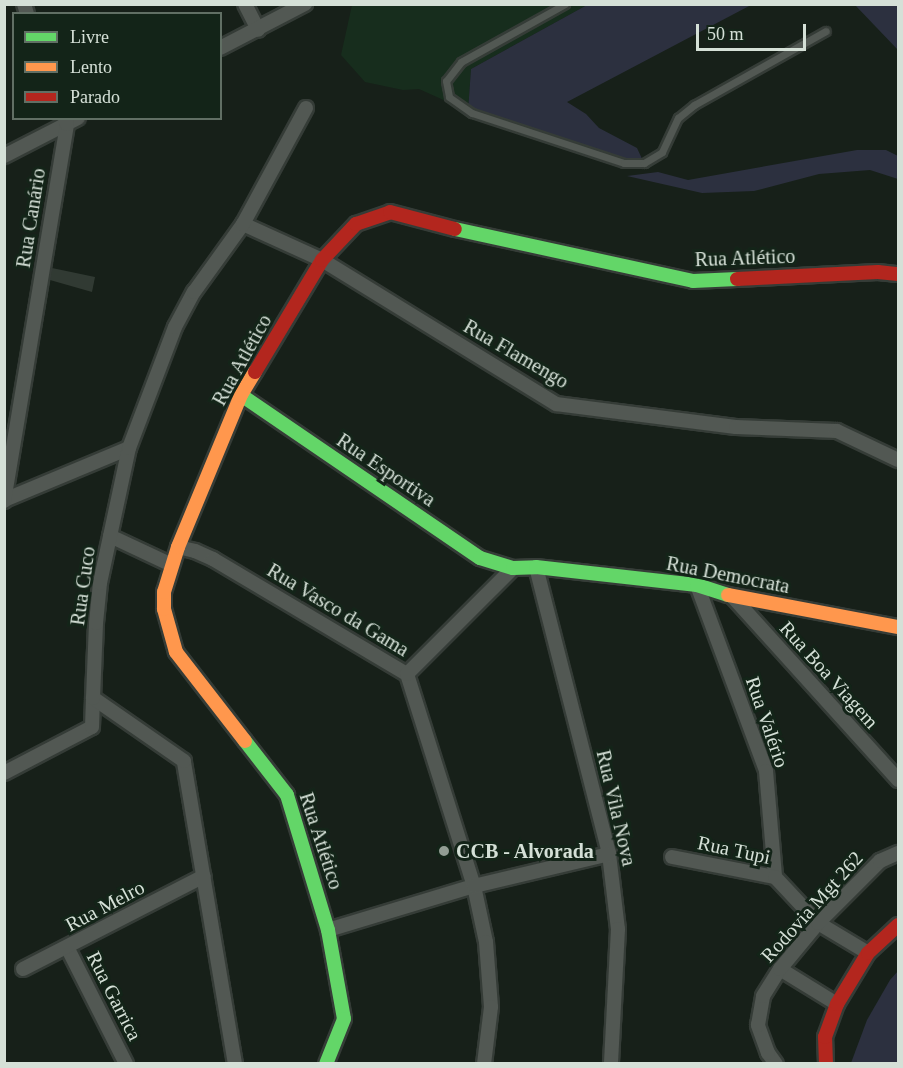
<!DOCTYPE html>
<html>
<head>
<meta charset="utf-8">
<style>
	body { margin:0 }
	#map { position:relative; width:903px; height:1068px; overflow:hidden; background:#172019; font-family:Georgia,serif }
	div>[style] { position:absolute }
	.built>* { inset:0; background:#172d1d }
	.green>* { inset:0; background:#2c303f }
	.building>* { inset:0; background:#313a33 }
	.roads { filter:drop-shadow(2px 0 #353c37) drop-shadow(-2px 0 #353c37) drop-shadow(0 2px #353c37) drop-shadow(0 -2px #353c37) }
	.lane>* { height:7px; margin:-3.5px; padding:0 3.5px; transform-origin:3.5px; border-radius:3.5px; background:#525853 }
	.street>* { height:14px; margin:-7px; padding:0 7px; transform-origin:7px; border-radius:7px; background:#525853 }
	.fast>* { height:14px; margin:-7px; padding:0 7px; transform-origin:7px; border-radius:7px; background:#63d668 }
	.slow>* { height:14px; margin:-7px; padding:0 7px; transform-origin:7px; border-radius:7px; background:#ff974d }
	.jam>* { height:14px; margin:-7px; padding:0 7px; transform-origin:7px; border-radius:7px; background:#b3261e }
	.dots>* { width:16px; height:16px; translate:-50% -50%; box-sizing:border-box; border:3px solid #132418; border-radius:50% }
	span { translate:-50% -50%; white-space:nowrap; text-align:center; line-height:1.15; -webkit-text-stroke:6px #132418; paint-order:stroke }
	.street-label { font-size:20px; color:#d5e0d7 }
	.poi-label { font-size:20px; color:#d5e0d7; font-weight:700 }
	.left { translate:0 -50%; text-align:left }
	.frame { position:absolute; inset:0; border:6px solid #d5e0d7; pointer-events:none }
	.legend { position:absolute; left:12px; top:12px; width:210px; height:108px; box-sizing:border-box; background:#132418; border:2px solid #616f64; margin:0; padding:8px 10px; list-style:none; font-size:18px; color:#d5e0d7 }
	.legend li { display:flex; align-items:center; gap:12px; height:30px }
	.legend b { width:30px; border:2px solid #616f64 }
	.scale { position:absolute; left:696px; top:24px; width:110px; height:27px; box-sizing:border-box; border:3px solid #d5e0d7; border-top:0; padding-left:8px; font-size:18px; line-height:21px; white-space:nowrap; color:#d5e0d7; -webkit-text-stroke:4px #132418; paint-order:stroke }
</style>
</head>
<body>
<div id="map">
	<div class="built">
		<i style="clip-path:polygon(352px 5px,587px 5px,471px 69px,468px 111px,419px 89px,403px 90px,365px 82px,341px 55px)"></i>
	</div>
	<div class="green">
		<i style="clip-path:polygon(587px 5px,751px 5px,567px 102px,586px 114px,599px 128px,637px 148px,644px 163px,624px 163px,468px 111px,471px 69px)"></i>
		<i style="clip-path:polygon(855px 5px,898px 5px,898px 50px)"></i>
		<i style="clip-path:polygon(857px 150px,886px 150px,898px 156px,898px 179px,870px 170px,819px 174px,754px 191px,702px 193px,627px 176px,658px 172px,688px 180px)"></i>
		<i style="clip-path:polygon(898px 971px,898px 1063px,851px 1063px,867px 1020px,890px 980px)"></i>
	</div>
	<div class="building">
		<i style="clip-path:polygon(52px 268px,95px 277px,92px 292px,50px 280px)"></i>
	</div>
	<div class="roads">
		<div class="lane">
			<i style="left:565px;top:4px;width:119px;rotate:150.9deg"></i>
			<i style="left:461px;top:62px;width:24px;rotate:128deg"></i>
			<i style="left:446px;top:81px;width:16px;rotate:79deg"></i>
			<i style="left:449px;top:97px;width:28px;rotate:35deg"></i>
			<i style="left:472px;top:113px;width:160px;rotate:18.2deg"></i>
			<i style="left:624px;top:163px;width:20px"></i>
			<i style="left:644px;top:163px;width:21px;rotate:-31deg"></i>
			<i style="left:662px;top:152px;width:38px;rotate:-65deg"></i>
			<i style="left:678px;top:118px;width:21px;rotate:-39deg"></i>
			<i style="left:694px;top:105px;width:151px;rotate:-29.3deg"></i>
		</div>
		<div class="street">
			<i style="left:24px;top:4px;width:10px;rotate:73deg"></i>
			<i style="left:245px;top:4px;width:29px;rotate:63deg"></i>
			<i style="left:220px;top:48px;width:96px;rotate:-27.4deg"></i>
			<i style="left:4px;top:156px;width:83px;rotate:-27.2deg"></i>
			<i style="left:243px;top:224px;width:87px;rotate:24.5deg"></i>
			<i style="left:322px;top:260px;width:275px;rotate:31.6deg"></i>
			<i style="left:556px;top:404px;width:181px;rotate:7.3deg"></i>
			<i style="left:736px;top:427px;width:101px;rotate:2.3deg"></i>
			<i style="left:837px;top:431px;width:68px;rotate:25.4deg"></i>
			<i style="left:4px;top:500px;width:135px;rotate:-22.6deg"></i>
			<i style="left:4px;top:501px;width:382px;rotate:-80.5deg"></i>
			<i style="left:67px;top:124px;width:6px;rotate:-108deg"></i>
			<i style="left:110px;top:536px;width:68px;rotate:25.1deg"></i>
			<i style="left:178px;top:547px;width:17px;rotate:13deg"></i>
			<i style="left:195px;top:551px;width:20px;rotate:24deg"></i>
			<i style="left:213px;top:559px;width:226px;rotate:30.7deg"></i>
			<i style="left:407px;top:674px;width:222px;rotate:72.5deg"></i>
			<i style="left:474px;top:886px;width:57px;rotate:77.9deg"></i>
			<i style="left:486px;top:942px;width:65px;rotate:85.6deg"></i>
			<i style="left:491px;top:1007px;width:57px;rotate:97deg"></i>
			<i style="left:536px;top:567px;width:296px;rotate:75.7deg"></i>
			<i style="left:609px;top:854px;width:76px;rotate:83.2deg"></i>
			<i style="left:618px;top:929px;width:135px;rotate:93deg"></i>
			<i style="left:697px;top:585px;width:198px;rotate:69.6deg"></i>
			<i style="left:766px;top:771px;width:106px;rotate:85.1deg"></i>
			<i style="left:732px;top:596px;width:248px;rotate:47.9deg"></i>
			<i style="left:407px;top:674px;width:150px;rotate:-45deg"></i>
			<i style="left:4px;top:773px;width:99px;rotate:-27.6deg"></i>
			<i style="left:92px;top:727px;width:29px;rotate:-88deg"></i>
			<i style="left:672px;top:857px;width:105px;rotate:11deg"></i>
			<i style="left:775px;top:877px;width:63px;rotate:46.9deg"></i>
			<i style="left:818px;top:923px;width:58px;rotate:31deg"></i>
			<i style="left:328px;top:930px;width:152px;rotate:-16.8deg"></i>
			<i style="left:474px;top:886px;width:139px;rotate:-13.3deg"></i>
			<i style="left:67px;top:947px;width:131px;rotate:63.2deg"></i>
			<i style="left:23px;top:969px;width:203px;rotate:-27.2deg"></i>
			<i style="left:780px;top:969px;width:67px;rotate:31.6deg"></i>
			<i style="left:235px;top:1064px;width:307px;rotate:-99.6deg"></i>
			<i style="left:184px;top:761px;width:111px;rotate:-145.3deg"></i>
			<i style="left:93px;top:698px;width:75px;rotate:-87.7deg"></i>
			<i style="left:96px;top:623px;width:40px;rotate:-84.3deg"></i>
			<i style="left:100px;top:583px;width:138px;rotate:-77.9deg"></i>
			<i style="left:129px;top:448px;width:129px;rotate:-69.2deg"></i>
			<i style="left:175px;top:327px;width:40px;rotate:-62deg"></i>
			<i style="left:194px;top:292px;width:84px;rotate:-54.2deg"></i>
			<i style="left:243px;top:224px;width:132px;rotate:-61.5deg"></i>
			<i style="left:776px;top:1064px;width:14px;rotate:-126deg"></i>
			<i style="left:768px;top:1053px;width:30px;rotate:-110deg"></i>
			<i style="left:758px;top:1025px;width:29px;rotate:-80deg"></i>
			<i style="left:763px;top:996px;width:32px;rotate:-58deg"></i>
			<i style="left:780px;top:969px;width:60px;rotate:-50.4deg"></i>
			<i style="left:818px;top:923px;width:88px;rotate:-45deg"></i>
			<i style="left:880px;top:861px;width:20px;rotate:-24deg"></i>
		</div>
		<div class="fast">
			<i style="left:455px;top:229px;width:244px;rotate:12.3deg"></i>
			<i style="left:693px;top:281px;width:44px;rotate:-2.6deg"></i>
			<i style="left:241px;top:395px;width:289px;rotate:34.3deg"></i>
			<i style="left:480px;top:558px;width:34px;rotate:17deg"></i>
			<i style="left:513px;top:568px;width:23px;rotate:-2deg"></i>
			<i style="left:536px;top:567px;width:162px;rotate:6.4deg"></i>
			<i style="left:697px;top:585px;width:33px;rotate:18deg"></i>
			<i style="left:245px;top:741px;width:68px;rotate:52.1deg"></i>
			<i style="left:287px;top:795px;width:141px;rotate:73.1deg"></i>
			<i style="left:328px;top:930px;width:90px;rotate:79.8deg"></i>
			<i style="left:344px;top:1019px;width:48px;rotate:111.8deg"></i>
		</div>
		<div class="slow">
			<i style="left:728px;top:595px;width:173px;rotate:10.7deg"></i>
			<i style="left:245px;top:741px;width:113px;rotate:-127.8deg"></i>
			<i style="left:176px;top:652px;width:45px;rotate:-105.6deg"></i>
			<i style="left:164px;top:609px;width:17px;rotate:-90deg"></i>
			<i style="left:164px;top:592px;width:47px;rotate:-72.7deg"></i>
			<i style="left:178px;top:547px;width:165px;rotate:-67.5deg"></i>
			<i style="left:241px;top:395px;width:27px;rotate:-59deg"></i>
		</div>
		<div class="jam">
			<i style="left:737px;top:279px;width:141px;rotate:-2.8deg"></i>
			<i style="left:878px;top:272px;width:20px;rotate:6deg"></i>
			<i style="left:255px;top:372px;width:131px;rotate:-59.1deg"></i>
			<i style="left:322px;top:260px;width:50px;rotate:-46.6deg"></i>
			<i style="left:356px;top:224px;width:36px;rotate:-19deg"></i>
			<i style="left:390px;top:212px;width:67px;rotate:14.7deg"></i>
			<i style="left:826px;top:1064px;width:27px;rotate:-92deg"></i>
			<i style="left:825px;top:1037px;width:35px;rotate:-70deg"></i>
			<i style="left:837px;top:1004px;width:60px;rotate:-58.7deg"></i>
			<i style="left:868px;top:953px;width:41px;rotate:-43deg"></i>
		</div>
	</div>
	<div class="dots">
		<i style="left:444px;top:851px;background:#929d94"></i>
	</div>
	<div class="street-label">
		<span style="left:31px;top:218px;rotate:-81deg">Rua Canário</span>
		<span style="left:745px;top:258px;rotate:-2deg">Rua Atlético</span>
		<span style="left:516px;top:354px;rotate:30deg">Rua Flamengo</span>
		<span style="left:242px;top:360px;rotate:-61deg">Rua Atlético</span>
		<span style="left:386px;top:470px;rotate:34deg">Rua Esportiva</span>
		<span style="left:728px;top:575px;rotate:11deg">Rua Democrata</span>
		<span style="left:83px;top:586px;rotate:-82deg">Rua Cuco</span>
		<span style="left:338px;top:610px;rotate:31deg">Rua Vasco da Gama</span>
		<span style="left:829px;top:675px;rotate:48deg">Rua Boa Viagem</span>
		<span style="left:767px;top:722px;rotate:71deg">Rua Valério</span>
		<span style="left:616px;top:808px;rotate:77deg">Rua Vila Nova</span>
		<span style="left:321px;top:841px;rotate:72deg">Rua Atlético</span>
		<span style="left:734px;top:850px;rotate:12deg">Rua Tupi</span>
		<span style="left:105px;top:906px;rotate:-28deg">Rua Melro</span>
		<span style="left:812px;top:907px;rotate:-48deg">Rodovia Mgt 262</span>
		<span style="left:114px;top:996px;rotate:63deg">Rua Garrica</span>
	</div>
	<div class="poi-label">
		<span class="left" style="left:456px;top:851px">CCB - Alvorada</span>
	</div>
	<div class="frame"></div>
	<ul class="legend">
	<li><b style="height:8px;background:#63d668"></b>Livre</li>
	<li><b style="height:8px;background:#ff974d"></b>Lento</li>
	<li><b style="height:8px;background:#b3261e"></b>Parado</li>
	</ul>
	<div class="scale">50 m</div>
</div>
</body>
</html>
